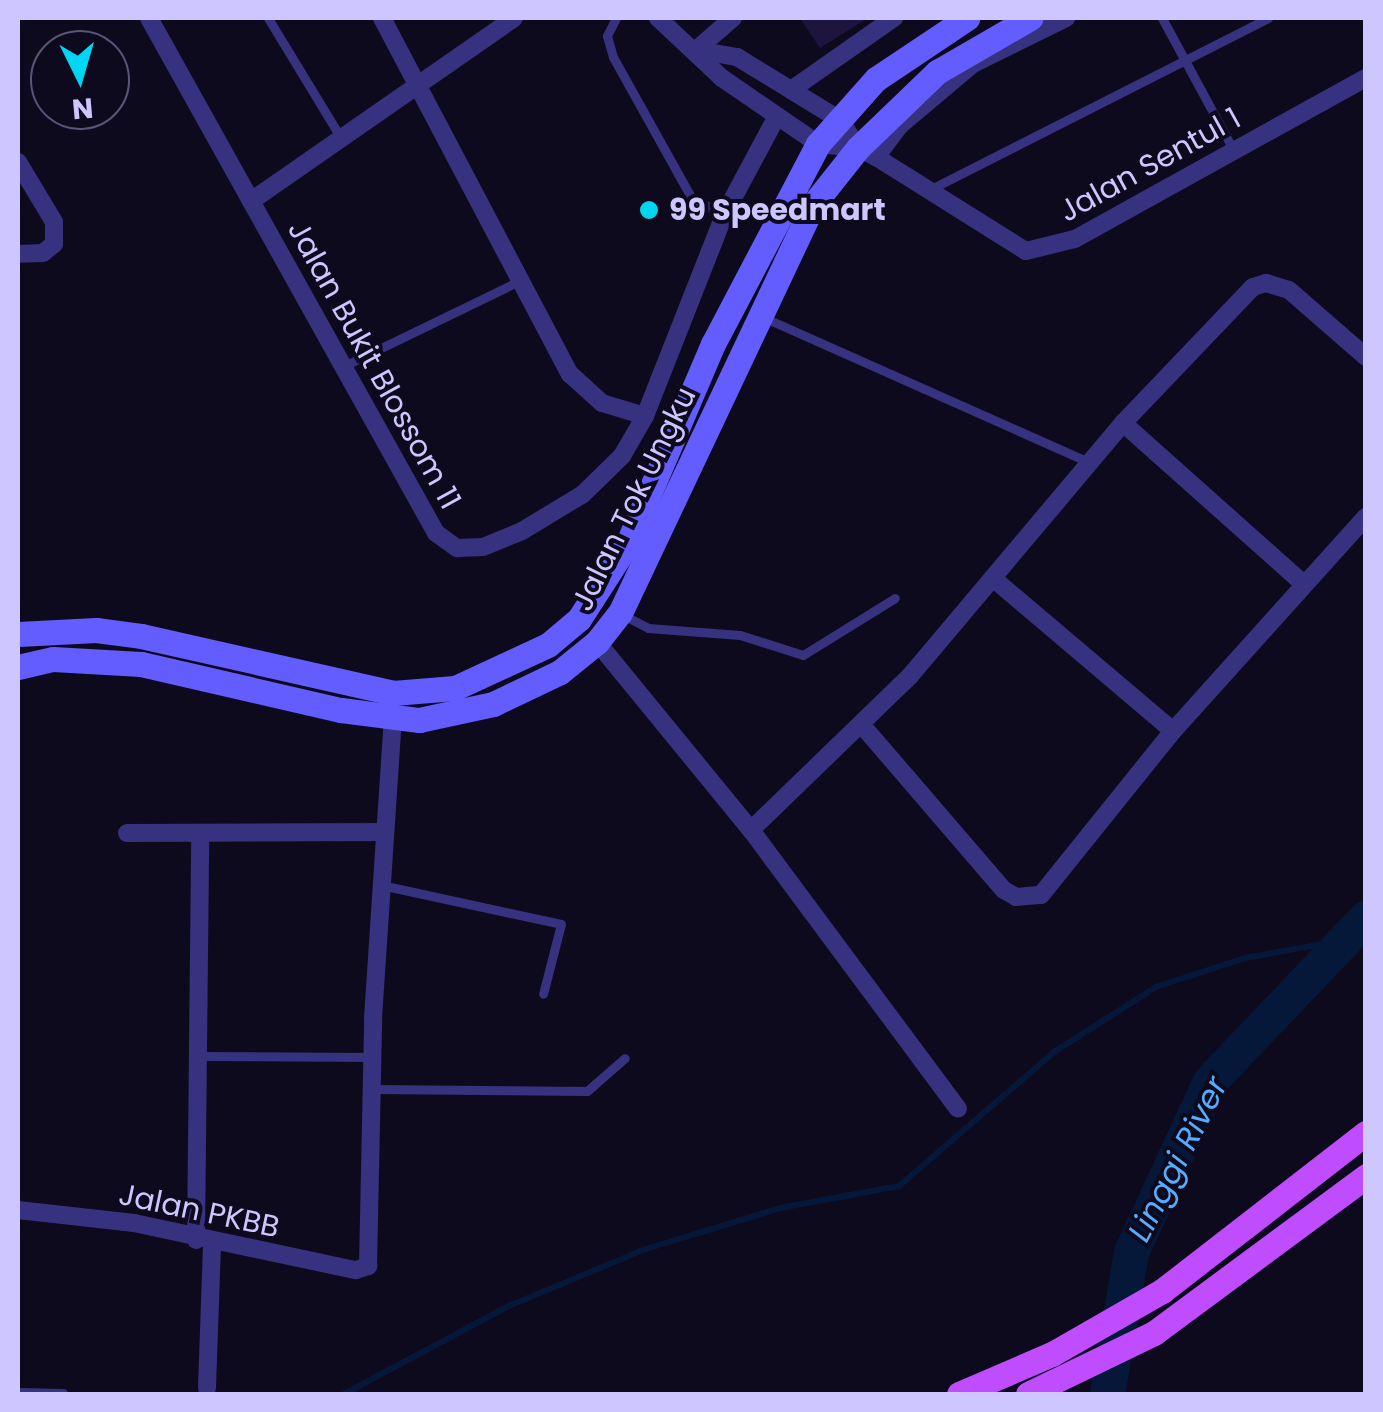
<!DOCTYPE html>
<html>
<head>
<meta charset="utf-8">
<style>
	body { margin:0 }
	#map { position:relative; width:1383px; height:1412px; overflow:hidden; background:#0e0a1d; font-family:Poppins,sans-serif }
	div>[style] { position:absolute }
	.stream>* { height:6px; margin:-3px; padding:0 3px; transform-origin:3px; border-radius:3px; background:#06183a }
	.river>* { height:35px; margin:-17.5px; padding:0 17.5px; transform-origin:17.5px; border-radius:17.5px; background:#06183a }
	.building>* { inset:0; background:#1e153e }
	.lane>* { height:9px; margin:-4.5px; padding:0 4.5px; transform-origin:4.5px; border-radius:4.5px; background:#36327f }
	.street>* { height:18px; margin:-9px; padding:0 9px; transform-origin:9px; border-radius:9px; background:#36327f }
	.secondary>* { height:25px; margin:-12.5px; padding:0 12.5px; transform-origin:12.5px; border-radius:12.5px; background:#635dff }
	.primary>* { height:25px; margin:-12.5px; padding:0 12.5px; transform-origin:12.5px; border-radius:12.5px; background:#bf4dff }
	.dots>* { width:28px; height:28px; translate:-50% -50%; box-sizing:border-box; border:5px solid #0e0a1d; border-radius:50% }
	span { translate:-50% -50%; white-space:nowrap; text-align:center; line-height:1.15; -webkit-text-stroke:8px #0e0a1d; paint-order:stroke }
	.street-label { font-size:30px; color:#cdc6ff }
	.poi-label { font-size:30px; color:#cdc6ff; font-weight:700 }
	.left { translate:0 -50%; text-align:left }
	.water-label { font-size:32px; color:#54adff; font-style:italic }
	.frame { position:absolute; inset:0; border:20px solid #cdc6ff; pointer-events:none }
	.north { position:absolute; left:30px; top:30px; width:100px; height:100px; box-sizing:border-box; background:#0e0a1d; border:2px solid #5a5577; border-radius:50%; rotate:175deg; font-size:28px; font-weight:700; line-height:40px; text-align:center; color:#cdc6ff }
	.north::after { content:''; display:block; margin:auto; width:35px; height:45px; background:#00d5f1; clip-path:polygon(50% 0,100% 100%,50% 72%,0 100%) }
</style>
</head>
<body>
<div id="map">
	<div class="stream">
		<i style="left:344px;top:1394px;width:189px;rotate:-28.1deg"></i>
		<i style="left:511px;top:1305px;width:143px;rotate:-22.6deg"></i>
		<i style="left:643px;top:1250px;width:143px;rotate:-17deg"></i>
		<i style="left:780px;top:1208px;width:121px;rotate:-10.5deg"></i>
		<i style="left:899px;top:1186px;width:205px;rotate:-40.8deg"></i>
		<i style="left:1054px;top:1052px;width:121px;rotate:-32.5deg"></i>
		<i style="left:1156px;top:987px;width:94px;rotate:-18deg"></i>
		<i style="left:1245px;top:958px;width:101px;rotate:-10.3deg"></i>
	</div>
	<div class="river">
		<i style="left:1107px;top:1394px;width:144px;rotate:-80.4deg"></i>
		<i style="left:1131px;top:1252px;width:188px;rotate:-65.2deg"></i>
		<i style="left:1210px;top:1081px;width:226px;rotate:-46.4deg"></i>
	</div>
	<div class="building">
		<i style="clip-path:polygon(800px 18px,868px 18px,820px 48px)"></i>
	</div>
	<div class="lane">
		<i style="left:268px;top:18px;width:140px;rotate:58.7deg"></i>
		<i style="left:616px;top:18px;width:20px;rotate:117deg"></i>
		<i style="left:607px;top:36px;width:22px;rotate:74deg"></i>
		<i style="left:613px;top:57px;width:160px;rotate:60.9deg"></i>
		<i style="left:691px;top:197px;width:38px;rotate:29deg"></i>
		<i style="left:1162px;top:18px;width:151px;rotate:61.6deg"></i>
		<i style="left:931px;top:189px;width:378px;rotate:-26.9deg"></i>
		<i style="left:765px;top:318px;width:355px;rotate:24deg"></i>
		<i style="left:344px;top:366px;width:197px;rotate:-25.9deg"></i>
		<i style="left:623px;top:615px;width:28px;rotate:27deg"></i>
		<i style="left:648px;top:628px;width:92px;rotate:4.4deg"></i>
		<i style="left:740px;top:635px;width:66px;rotate:17.6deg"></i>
		<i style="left:803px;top:655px;width:108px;rotate:-31.8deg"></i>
		<i style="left:381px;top:885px;width:184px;rotate:12.2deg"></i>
		<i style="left:561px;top:924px;width:72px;rotate:104.4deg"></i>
		<i style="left:198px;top:1056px;width:174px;rotate:0.3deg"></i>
		<i style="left:372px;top:1089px;width:215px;rotate:0.5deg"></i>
		<i style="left:587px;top:1091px;width:50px;rotate:-41deg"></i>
		<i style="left:18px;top:1392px;width:45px;rotate:1.3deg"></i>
	</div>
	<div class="street">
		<i style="left:149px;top:18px;width:590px;rotate:60.87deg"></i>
		<i style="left:436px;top:533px;width:26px;rotate:36deg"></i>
		<i style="left:457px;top:548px;width:26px;rotate:-2deg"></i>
		<i style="left:483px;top:547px;width:42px;rotate:-22.3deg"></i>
		<i style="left:522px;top:531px;width:71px;rotate:-31.2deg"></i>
		<i style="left:583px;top:494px;width:54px;rotate:-44.3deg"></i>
		<i style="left:622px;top:456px;width:46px;rotate:-60.1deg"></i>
		<i style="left:645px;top:416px;width:216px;rotate:-68.5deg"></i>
		<i style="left:724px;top:215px;width:112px;rotate:-61.8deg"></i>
		<i style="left:382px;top:18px;width:403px;rotate:62.2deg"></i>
		<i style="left:570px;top:374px;width:43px;rotate:42.2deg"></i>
		<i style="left:602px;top:403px;width:45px;rotate:16.8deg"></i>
		<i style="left:658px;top:18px;width:88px;rotate:43.2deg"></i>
		<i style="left:722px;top:78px;width:116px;rotate:34.5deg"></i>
		<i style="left:818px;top:144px;width:40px;rotate:5.7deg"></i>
		<i style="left:858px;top:148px;width:20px;rotate:27deg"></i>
		<i style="left:876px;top:157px;width:177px;rotate:32.1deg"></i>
		<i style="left:1026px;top:251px;width:50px;rotate:-13.8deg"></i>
		<i style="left:1075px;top:239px;width:333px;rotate:-29deg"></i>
		<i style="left:696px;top:50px;width:42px;rotate:9.7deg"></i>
		<i style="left:737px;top:57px;width:63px;rotate:31.4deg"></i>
		<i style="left:791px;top:90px;width:57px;rotate:31.5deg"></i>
		<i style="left:840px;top:120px;width:33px;rotate:57deg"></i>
		<i style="left:696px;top:50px;width:49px;rotate:-40.9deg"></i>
		<i style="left:791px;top:90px;width:126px;rotate:-35deg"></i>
		<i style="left:876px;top:157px;width:39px;rotate:-53deg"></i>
		<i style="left:899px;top:126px;width:97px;rotate:-40deg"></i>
		<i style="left:973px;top:64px;width:104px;rotate:-26.3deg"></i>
		<i style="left:18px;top:162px;width:70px;rotate:59deg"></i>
		<i style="left:54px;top:222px;width:22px;rotate:90deg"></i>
		<i style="left:54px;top:244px;width:14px;rotate:141deg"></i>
		<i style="left:43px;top:253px;width:25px;rotate:178deg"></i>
		<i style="left:251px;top:201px;width:320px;rotate:-34.8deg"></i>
		<i style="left:1123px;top:423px;width:242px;rotate:41.7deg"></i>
		<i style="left:995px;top:580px;width:233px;rotate:40.3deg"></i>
		<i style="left:597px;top:642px;width:243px;rotate:50.7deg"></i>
		<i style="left:751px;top:830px;width:347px;rotate:53.4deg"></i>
		<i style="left:861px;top:724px;width:219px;rotate:49.3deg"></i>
		<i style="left:1004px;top:890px;width:14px;rotate:30deg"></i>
		<i style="left:1016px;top:897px;width:25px;rotate:-5deg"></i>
		<i style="left:1041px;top:895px;width:211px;rotate:-51.2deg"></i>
		<i style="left:1173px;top:731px;width:288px;rotate:-48deg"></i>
		<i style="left:751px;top:830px;width:221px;rotate:-44.1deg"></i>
		<i style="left:910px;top:676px;width:331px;rotate:-49.9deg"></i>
		<i style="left:1123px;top:423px;width:188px;rotate:-46.3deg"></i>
		<i style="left:1253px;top:287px;width:14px;rotate:-17deg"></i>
		<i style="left:1266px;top:283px;width:24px;rotate:17deg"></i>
		<i style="left:1289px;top:290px;width:102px;rotate:41deg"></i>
		<i style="left:127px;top:833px;width:258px;rotate:-0.2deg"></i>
		<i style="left:18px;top:1210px;width:117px;rotate:6.4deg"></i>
		<i style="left:134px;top:1223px;width:227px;rotate:12deg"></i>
		<i style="left:356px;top:1270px;width:13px;rotate:-18deg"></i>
		<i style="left:368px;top:1266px;width:248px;rotate:-88.8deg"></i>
		<i style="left:373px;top:1018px;width:300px;rotate:-86.2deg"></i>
		<i style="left:196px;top:1240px;width:405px;rotate:-89.4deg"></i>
		<i style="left:207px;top:1388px;width:144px;rotate:-88deg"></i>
	</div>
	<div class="secondary">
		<i style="left:18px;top:634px;width:78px;rotate:-2.9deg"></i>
		<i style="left:96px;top:630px;width:45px;rotate:7.6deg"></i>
		<i style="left:141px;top:636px;width:258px;rotate:12.7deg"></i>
		<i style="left:393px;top:693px;width:62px;rotate:-4.6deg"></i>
		<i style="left:455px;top:688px;width:102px;rotate:-24.8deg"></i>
		<i style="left:548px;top:645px;width:40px;rotate:-40deg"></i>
		<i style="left:579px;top:619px;width:90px;rotate:-57.2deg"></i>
		<i style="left:628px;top:543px;width:216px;rotate:-66.9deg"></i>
		<i style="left:713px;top:344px;width:226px;rotate:-62.3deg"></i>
		<i style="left:818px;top:144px;width:87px;rotate:-48.3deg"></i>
		<i style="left:876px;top:79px;width:110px;rotate:-33.8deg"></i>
		<i style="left:18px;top:667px;width:36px;rotate:-13deg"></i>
		<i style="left:53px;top:659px;width:88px;rotate:3.3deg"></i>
		<i style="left:141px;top:664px;width:205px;rotate:13deg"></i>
		<i style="left:341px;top:710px;width:79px;rotate:7.3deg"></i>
		<i style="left:419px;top:720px;width:76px;rotate:-12.2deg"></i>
		<i style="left:493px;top:704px;width:74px;rotate:-25.5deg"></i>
		<i style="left:560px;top:672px;width:48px;rotate:-39deg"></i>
		<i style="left:597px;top:642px;width:37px;rotate:-52deg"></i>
		<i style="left:620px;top:613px;width:450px;rotate:-64.7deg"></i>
		<i style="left:812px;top:206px;width:74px;rotate:-51.6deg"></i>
		<i style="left:858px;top:148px;width:110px;rotate:-43.9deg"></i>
		<i style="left:937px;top:72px;width:108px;rotate:-30.1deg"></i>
	</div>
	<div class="primary">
		<i style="left:959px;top:1394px;width:101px;rotate:-23.3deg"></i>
		<i style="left:1052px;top:1354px;width:127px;rotate:-29.8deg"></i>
		<i style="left:1162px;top:1291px;width:258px;rotate:-37.8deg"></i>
		<i style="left:1028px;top:1394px;width:140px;rotate:-25.8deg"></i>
		<i style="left:1154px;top:1333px;width:264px;rotate:-36.5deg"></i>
	</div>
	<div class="dots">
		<i style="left:649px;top:210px;background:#00d5f1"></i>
	</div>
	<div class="street-label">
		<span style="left:1150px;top:165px;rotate:-29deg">Jalan Sentul 1</span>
		<span style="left:374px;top:365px;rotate:61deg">Jalan Bukit Blossom 11</span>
		<span style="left:634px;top:499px;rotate:-64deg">Jalan Tok Ungku</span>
		<span style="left:199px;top:1211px;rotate:12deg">Jalan PKBB</span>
	</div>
	<div class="poi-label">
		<span class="left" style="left:669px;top:210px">99 Speedmart</span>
	</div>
	<div class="water-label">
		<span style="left:1178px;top:1159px;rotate:-63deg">Linggi River</span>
	</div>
	<div class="frame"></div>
	<div class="north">N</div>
</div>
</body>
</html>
